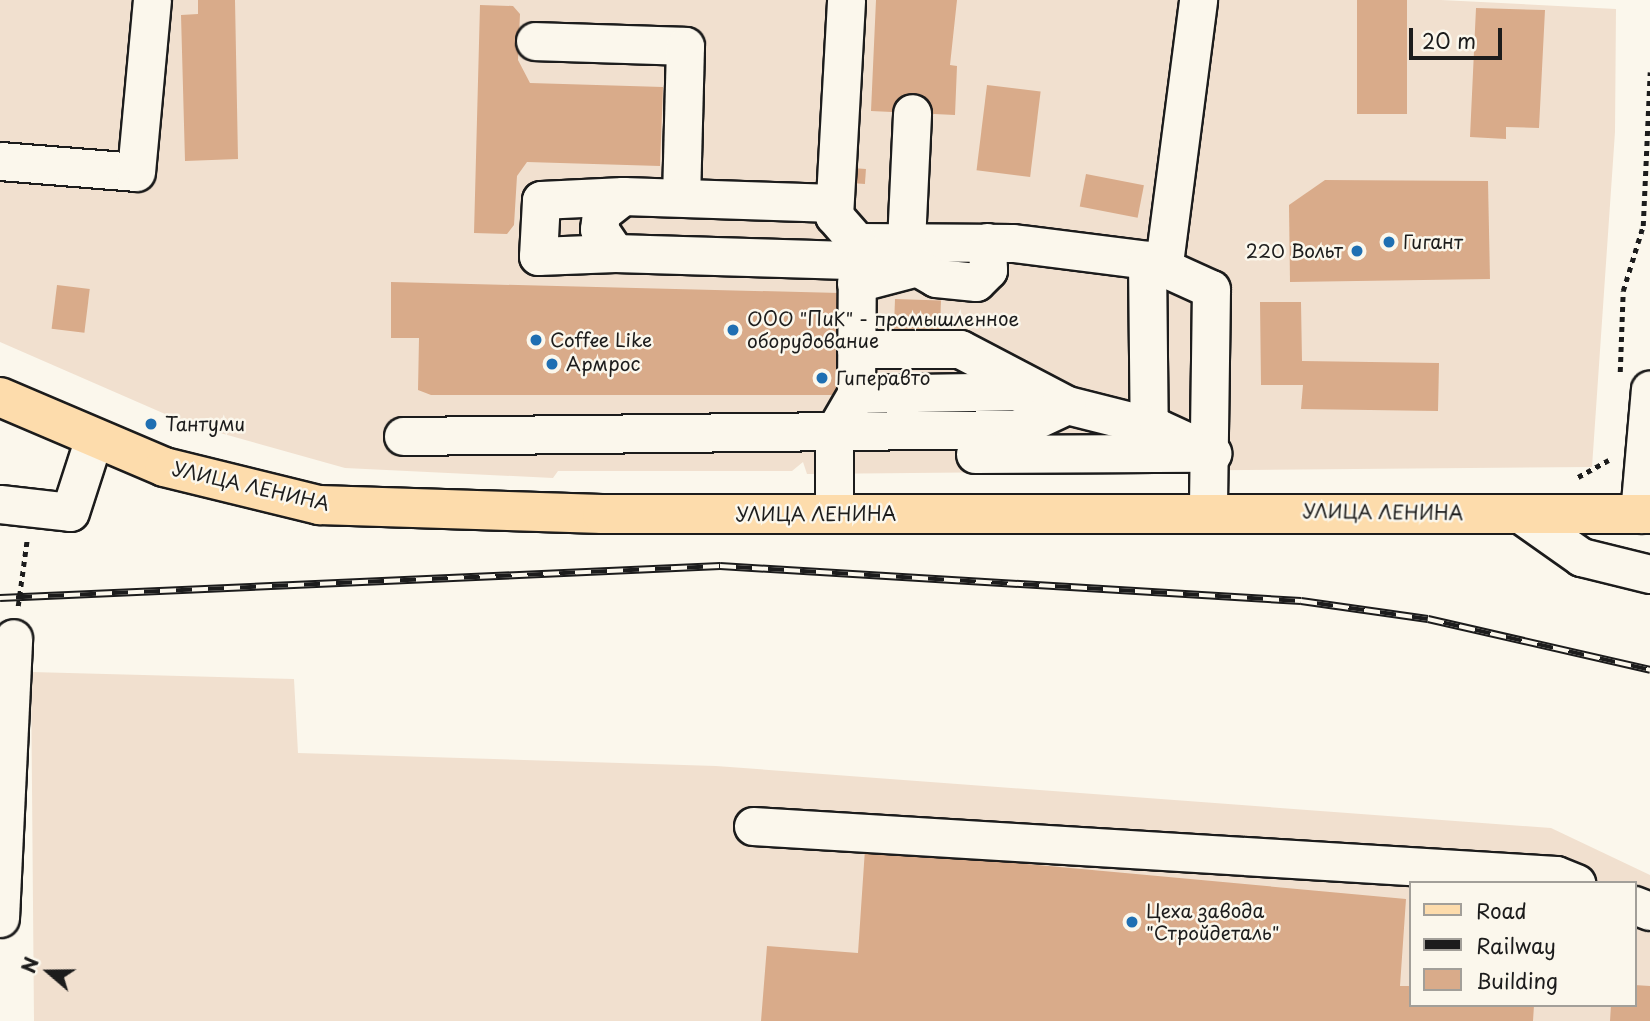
<!DOCTYPE html>
<html>
<head>
<meta charset="utf-8">
<style>
	body { margin:0 }
	#map { position:relative; width:1650px; height:1021px; overflow:hidden; background:#fbf7ec; font-family:"Playpen Sans",sans-serif }
	div>[style] { position:absolute }
	.built>* { inset:0; background:#f1e0cf }
	.building>* { inset:0; background:#d9ab8a; transform-origin:0 0 }
	.path>* { height:4.5px; margin-top:-2.25px; transform-origin:0; background:repeating-linear-gradient(90deg,#1c1c1c 0 5px,transparent 0 10px) }
	.roads { filter:drop-shadow(2px 0 #1c1c1c) drop-shadow(-2px 0 #1c1c1c) drop-shadow(0 2px #1c1c1c) drop-shadow(0 -2px #1c1c1c) }
	.minor>* { height:37px; margin:-18.5px; padding:0 18.5px; transform-origin:18.5px; border-radius:18.5px; background:#fbf7ec }
	.major>* { height:38px; margin:-19px; padding:0 19px; transform-origin:19px; border-radius:19px; background:#fddcac }
	.rail>* { height:8px; margin-top:-4px; transform-origin:0; background:repeating-linear-gradient(90deg,#fbf7ec 0 16px,#1c1c1c 0 32px); box-sizing:border-box; border-block:2px solid #1c1c1c }
	.dots>* { width:19px; height:19px; translate:-50% -50%; box-sizing:border-box; border:4px solid #fbf7ec; border-radius:50% }
	span { translate:-50% -50%; white-space:nowrap; text-align:center; line-height:1.15; -webkit-text-stroke:5px #fbf7ec; paint-order:stroke }
	.poi-label { font-size:19px; color:#1c1c1c }
	.left { translate:0 -50%; text-align:left }
	.right { translate:-100% -50%; text-align:right }
	.street-label { font-size:19px; color:#1c1c1c }
	.legend { position:absolute; left:1409px; top:881px; width:228px; height:126px; box-sizing:border-box; background:#fbf7ec; border:2px solid #a29f99; margin:0; padding:9px 12px; list-style:none; font-size:21px; color:#1c1c1c }
	.legend li { display:flex; align-items:center; gap:14px; height:35px }
	.legend b { width:35px; border:2px solid #a29f99 }
	.north { position:absolute; left:14px; top:937px; width:70px; height:70px; -webkit-text-stroke:5px #fbf7ec; paint-order:stroke; rotate:290deg; font-size:19px; font-weight:700; line-height:28px; text-align:center; color:#1c1c1c }
	.north::after { content:''; display:block; margin:auto; width:24px; height:32px; background:#1c1c1c; clip-path:polygon(50% 0,100% 100%,50% 72%,0 100%) }
	.scale { position:absolute; left:1409px; top:28px; width:93px; height:32px; box-sizing:border-box; border:4px solid #1c1c1c; border-top:0; padding-left:9px; font-size:21px; line-height:24px; white-space:nowrap; color:#1c1c1c; -webkit-text-stroke:5px #fbf7ec; paint-order:stroke }
</style>
</head>
<body>
<div id="map">
	<div class="built">
		<i style="clip-path:polygon(0 0,1441px 0,1616px 9px,1615px 132px,1592px 467px,807px 474px,803px 462px,792px 471px,558px 471px,553px 478px,345px 468px,188px 424px,0 342px)"></i>
		<i style="clip-path:polygon(evenodd,31px 672px,294px 679px,298px 753px,716px 766px,1551px 828px,1650px 875px,1650px 1021px,34px 1021px,31px 672px,1410px 883px,1634px 883px,1634px 1005px,1410px 1005px,1410px 883px)"></i>
	</div>
	<div class="building">
		<i style="clip-path:polygon(198px 0,235px 0,238px 159px,185px 161px,181px 15px,198px 14px)"></i>
		<i style="clip-path:polygon(876px 0,957px 0,950px 65px,957px 66px,955px 115px,871px 111px)"></i>
		<i style="left:1357px;top:0;width:50px;height:114px"></i>
		<i style="clip-path:polygon(480px 5px,513px 6px,520px 14px,518px 60px,530px 83px,663px 87px,660px 166px,527px 162px,517px 176px,514px 225px,507px 234px,474px 233px)"></i>
		<i style="clip-path:polygon(1476px 8px,1545px 10px,1539px 128px,1506px 127px,1506px 139px,1470px 137px)"></i>
		<i style="left:987px;top:85px;width:54px;height:86px;rotate:7deg"></i>
		<i style="left:852px;top:168px;width:14px;height:15px;rotate:4deg"></i>
		<i style="left:1086px;top:174px;width:59px;height:33px;rotate:11deg"></i>
		<i style="clip-path:polygon(1325px 180px,1488px 181px,1490px 279px,1290px 282px,1289px 205px)"></i>
		<i style="clip-path:polygon(391px 282px,840px 293px,839px 395px,431px 395px,418px 390px,419px 338px,391px 338px)"></i>
		<i style="left:57px;top:285px;width:33px;height:44px;rotate:7deg"></i>
		<i style="left:895px;top:299px;width:46px;height:30px;rotate:2deg"></i>
		<i style="clip-path:polygon(1260px 302px,1301px 302px,1302px 361px,1439px 363px,1438px 411px,1301px 409px,1303px 385px,1261px 385px)"></i>
		<i style="clip-path:polygon(865px 849px,1406px 899px,1400px 986px,1410px 986px,1410px 1005px,1534px 1005px,1533px 1021px,761px 1021px,767px 946px,858px 953px)"></i>
		<i style="clip-path:polygon(1634px 985px,1650px 986px,1650px 1021px,1610px 1021px,1611px 1005px,1634px 1005px)"></i>
	</div>
	<div class="path">
		<i style="left:1620px;top:372px;width:81px;rotate:-87.9deg"></i>
		<i style="left:1623px;top:291px;width:68px;rotate:-72.9deg"></i>
		<i style="left:1643px;top:226px;width:154px;rotate:-87.4deg"></i>
		<i style="left:1578px;top:477px;width:35px;rotate:-29deg"></i>
		<i style="left:18px;top:606px;width:68px;rotate:-82.3deg"></i>
	</div>
	<div class="roads">
		<div class="minor">
			<i style="left:535px;top:41px;width:150px;rotate:1.9deg"></i>
			<i style="left:685px;top:46px;width:149px;rotate:91.5deg"></i>
			<i style="left:0;top:161px;width:136px;rotate:4.6deg"></i>
			<i style="left:136px;top:172px;width:173px;rotate:-84.7deg"></i>
			<i style="left:834px;top:203px;width:211px;rotate:-178.1deg"></i>
			<i style="left:623px;top:196px;width:28px;rotate:142deg"></i>
			<i style="left:601px;top:213px;width:16px;rotate:97deg"></i>
			<i style="left:599px;top:229px;width:29px;rotate:56deg"></i>
			<i style="left:615px;top:253px;width:242px;rotate:1.7deg"></i>
			<i style="left:857px;top:242px;width:156px;rotate:0.4deg"></i>
			<i style="left:1013px;top:243px;width:135px;rotate:7.2deg"></i>
			<i style="left:1147px;top:260px;width:70px;rotate:24.4deg"></i>
			<i style="left:1211px;top:289px;width:221px;rotate:90.8deg"></i>
			<i style="left:906px;top:242px;width:129px;rotate:-87.3deg"></i>
			<i style="left:615px;top:253px;width:77px;rotate:177.8deg"></i>
			<i style="left:538px;top:256px;width:56px;rotate:-86.9deg"></i>
			<i style="left:541px;top:200px;width:82px;rotate:-2.8deg"></i>
			<i style="left:1147px;top:260px;width:189px;rotate:89.4deg"></i>
			<i style="left:1164px;top:263px;width:265px;rotate:-82.6deg"></i>
			<i style="left:856px;top:283px;width:63px;rotate:-14.7deg"></i>
			<i style="left:917px;top:267px;width:22px;rotate:30deg"></i>
			<i style="left:936px;top:278px;width:40px;rotate:5.7deg"></i>
			<i style="left:976px;top:282px;width:17px;rotate:-45deg"></i>
			<i style="left:988px;top:270px;width:28px;rotate:-92deg"></i>
			<i style="left:856px;top:349px;width:104px"></i>
			<i style="left:960px;top:349px;width:121px;rotate:27.6deg"></i>
			<i style="left:1067px;top:405px;width:94px;rotate:14.2deg"></i>
			<i style="left:1158px;top:428px;width:60px;rotate:24.8deg"></i>
			<i style="left:856px;top:394px;width:177px;rotate:-1deg"></i>
			<i style="left:403px;top:436px;width:613px;rotate:-0.65deg"></i>
			<i style="left:1016px;top:429px;width:56px;rotate:-25.2deg"></i>
			<i style="left:975px;top:454px;width:225px;rotate:-0.3deg"></i>
			<i style="left:0;top:504px;width:70px;rotate:6.5deg"></i>
			<i style="left:70px;top:512px;width:75px;rotate:-72.1deg"></i>
			<i style="left:834px;top:514px;width:82px;rotate:-90deg"></i>
			<i style="left:834px;top:432px;width:44px;rotate:-59.9deg"></i>
			<i style="left:856px;top:394px;width:152px;rotate:-89.6deg"></i>
			<i style="left:857px;top:242px;width:35px;rotate:-131deg"></i>
			<i style="left:834px;top:216px;width:216px;rotate:-86.8deg"></i>
			<i style="left:1520px;top:514px;width:75px;rotate:35.2deg"></i>
			<i style="left:1581px;top:557px;width:71px;rotate:13.8deg"></i>
			<i style="left:1639px;top:514px;width:125px;rotate:-85deg"></i>
			<i style="left:753px;top:826px;width:804px;rotate:3.49deg"></i>
			<i style="left:1556px;top:875px;width:22px;rotate:22deg"></i>
			<i style="left:1634px;top:905px;width:17px;rotate:21deg"></i>
			<i style="left:0;top:918px;width:280px;rotate:-87.3deg"></i>
		</div>
		<div class="major">
			<i style="left:0;top:397px;width:178px;rotate:23.1deg"></i>
			<i style="left:164px;top:467px;width:160px;rotate:13.8deg"></i>
			<i style="left:319px;top:505px;width:283px;rotate:1.8deg"></i>
			<i style="left:602px;top:514px;width:1048px"></i>
		</div>
	</div>
	<div class="rail">
		<i style="left:0;top:598px;width:721px;rotate:-2.54deg"></i>
		<i style="left:720px;top:566px;width:582px;rotate:3.45deg"></i>
		<i style="left:1301px;top:601px;width:128px;rotate:8.1deg"></i>
		<i style="left:1428px;top:619px;width:228px;rotate:12.9deg"></i>
	</div>
	<div class="dots">
		<i style="left:1389px;top:242px;background:#1f6fb2"></i>
		<i style="left:1357px;top:251px;background:#1f6fb2"></i>
		<i style="left:733px;top:330px;background:#1f6fb2"></i>
		<i style="left:536px;top:340px;background:#1f6fb2"></i>
		<i style="left:552px;top:364px;background:#1f6fb2"></i>
		<i style="left:822px;top:378px;background:#1f6fb2"></i>
		<i style="left:151px;top:424px;background:#1f6fb2"></i>
		<i style="left:1132px;top:922px;background:#1f6fb2"></i>
	</div>
	<div class="poi-label">
		<span class="left" style="left:1403px;top:242px">Гигант</span>
		<span class="right" style="left:1343px;top:251px">220 Вольт</span>
		<span class="left" style="left:747px;top:330px">ООО "ПиК" - промышленное<br>оборудование</span>
		<span class="left" style="left:550px;top:340px">Coffee Like</span>
		<span class="left" style="left:566px;top:364px">Армрос</span>
		<span class="left" style="left:836px;top:378px">Гиперавто</span>
		<span class="left" style="left:165px;top:424px">Тантуми</span>
		<span class="left" style="left:1146px;top:922px">Цеха завода<br>"Стройдеталь"</span>
	</div>
	<div class="street-label">
		<span style="left:251px;top:486px;rotate:13deg">УЛИЦА ЛЕНИНА</span>
		<span style="left:1383px;top:512px;rotate:1deg">УЛИЦА ЛЕНИНА</span>
		<span style="left:816px;top:514px">УЛИЦА ЛЕНИНА</span>
	</div>
	<ul class="legend">
	<li><b style="height:9px;background:#fddcac"></b>Road</li>
	<li><b style="height:9px;background:#1c1c1c"></b>Railway</li>
	<li><b style="height:19px;background:#d9ab8a"></b>Building</li>
	</ul>
	<div class="north">N</div>
	<div class="scale">20 m</div>
</div>
</body>
</html>
